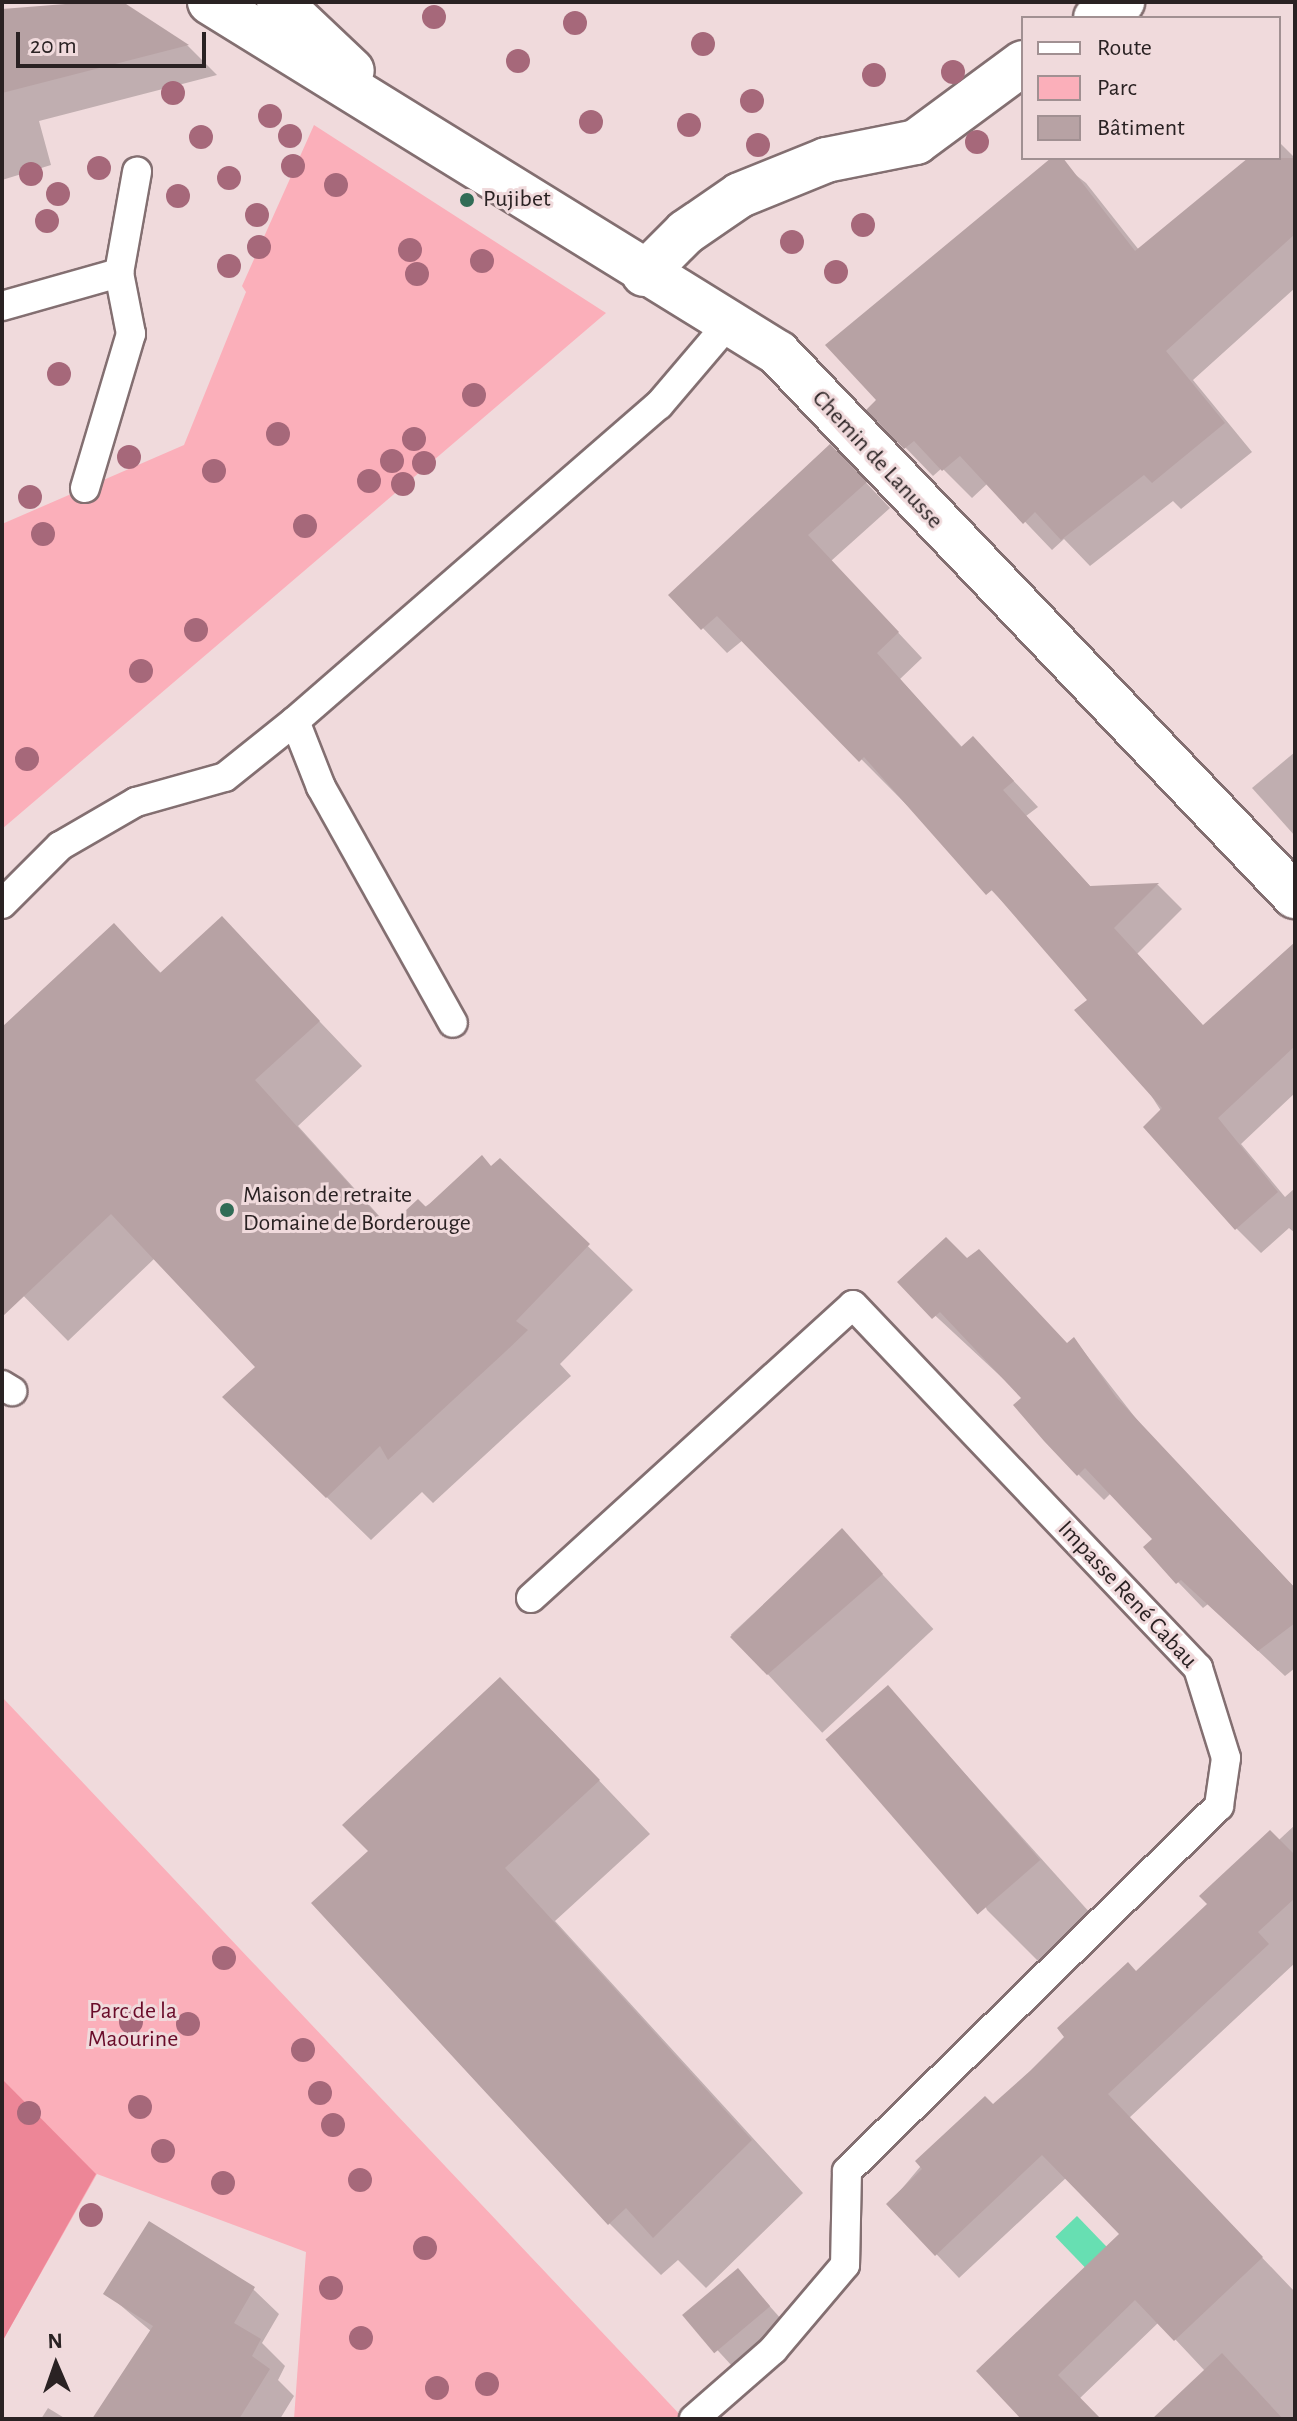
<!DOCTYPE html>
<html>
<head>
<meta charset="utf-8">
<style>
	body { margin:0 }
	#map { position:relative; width:1297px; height:2421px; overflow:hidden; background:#f0dadc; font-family:"Alegreya Sans",sans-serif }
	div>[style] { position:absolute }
	.green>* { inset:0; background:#fbafba }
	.forest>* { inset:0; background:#ed8697 }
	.water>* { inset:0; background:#67dfb2; transform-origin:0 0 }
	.shadow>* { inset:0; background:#0003; transform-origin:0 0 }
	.building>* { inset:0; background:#b7a2a4; transform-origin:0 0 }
	.roads { filter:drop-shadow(2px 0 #836f71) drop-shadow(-2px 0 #836f71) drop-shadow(0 2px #836f71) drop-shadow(0 -2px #836f71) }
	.service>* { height:28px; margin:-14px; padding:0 14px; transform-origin:14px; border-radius:14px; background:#fff }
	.minor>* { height:44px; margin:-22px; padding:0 22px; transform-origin:22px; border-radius:22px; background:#fff }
	.trees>* { width:24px; height:24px; margin:-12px; border-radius:50%; background:#a6687a }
	.dots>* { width:22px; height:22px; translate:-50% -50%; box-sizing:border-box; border:4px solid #f0dadc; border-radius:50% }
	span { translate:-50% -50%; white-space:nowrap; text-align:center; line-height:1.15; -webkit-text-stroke:6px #f0dadc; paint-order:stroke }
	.poi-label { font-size:24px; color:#2a2223 }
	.left { translate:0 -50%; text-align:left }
	.street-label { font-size:24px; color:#2a2223 }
	.park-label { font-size:24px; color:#690b29 }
	.frame { position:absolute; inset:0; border:4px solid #2a2223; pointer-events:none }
	.legend { position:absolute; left:1021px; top:16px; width:260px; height:144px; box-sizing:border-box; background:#f0dadc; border:2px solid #a19092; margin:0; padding:10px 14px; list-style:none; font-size:24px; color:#2a2223 }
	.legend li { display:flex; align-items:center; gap:16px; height:40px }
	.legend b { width:40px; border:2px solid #a19092 }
	.north { position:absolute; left:16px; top:2325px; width:80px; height:80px; -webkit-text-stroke:6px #f0dadc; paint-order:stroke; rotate:358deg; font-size:22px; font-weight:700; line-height:32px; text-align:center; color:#2a2223 }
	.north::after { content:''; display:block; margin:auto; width:28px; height:36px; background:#2a2223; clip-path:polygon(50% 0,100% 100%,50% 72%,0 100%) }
	.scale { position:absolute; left:16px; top:32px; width:190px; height:36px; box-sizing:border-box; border:4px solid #2a2223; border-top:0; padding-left:10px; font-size:24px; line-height:28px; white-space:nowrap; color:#2a2223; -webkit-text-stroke:6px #f0dadc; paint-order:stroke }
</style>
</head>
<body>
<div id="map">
	<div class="green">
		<i style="clip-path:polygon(314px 125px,606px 313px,2px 829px,2px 524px,184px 445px,246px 292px,242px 286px)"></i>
		<i style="clip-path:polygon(2px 1697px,684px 2419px,294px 2419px,306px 2252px,97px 2174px,2px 2342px)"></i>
	</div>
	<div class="forest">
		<i style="clip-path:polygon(2px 2079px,96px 2174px,2px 2342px)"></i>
	</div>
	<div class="water">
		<i style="left:1077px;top:2216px;width:68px;height:30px;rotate:46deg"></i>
	</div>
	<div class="shadow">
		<i style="clip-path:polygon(119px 2px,188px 46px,217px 75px,39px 121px,51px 165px,2px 180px,2px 11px)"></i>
		<i style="clip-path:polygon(1279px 142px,1295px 158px,1295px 288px,1193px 380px,1252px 452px,1181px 509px,1173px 501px,1090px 566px,1064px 539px,1052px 550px,988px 483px,972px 498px,942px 468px,933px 476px,869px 410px,1054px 158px,1086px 183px,1139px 250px,1251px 158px,1279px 158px)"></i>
		<i style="clip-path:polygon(855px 471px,890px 508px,831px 561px,922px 658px,900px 679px,963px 748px,998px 764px,1038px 807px,1026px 816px,1092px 888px,1158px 885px,1182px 909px,1137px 954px,1204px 1027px,1295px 963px,1295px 1093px,1241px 1144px,1285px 1197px,1295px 1188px,1295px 1233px,1289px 1228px,1261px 1253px,1236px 1228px,1090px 1000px,1016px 915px,743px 640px,727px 653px,671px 595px)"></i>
		<i style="clip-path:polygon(1295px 752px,1295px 836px,1252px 788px)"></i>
		<i style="clip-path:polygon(222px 919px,362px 1066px,298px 1126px,390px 1228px,500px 1161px,633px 1290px,560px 1364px,571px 1376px,549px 1396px,433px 1503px,422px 1492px,371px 1540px,269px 1441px,257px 1367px,155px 1258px,68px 1341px,2px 1274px,2px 1030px,114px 926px,162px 974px)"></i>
		<i style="clip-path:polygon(967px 1261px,1068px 1345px,1074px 1339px,1141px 1425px,1295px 1588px,1295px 1668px,1285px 1676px,1208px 1604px,1203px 1608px,1178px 1582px,1155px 1540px,1111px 1493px,1104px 1500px,1078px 1474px,1024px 1398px,926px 1307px)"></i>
		<i style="left:842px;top:1531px;width:134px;height:152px;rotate:47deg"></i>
		<i style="clip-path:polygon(888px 1688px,1091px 1914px,1040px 1963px,987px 1910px)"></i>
		<i style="clip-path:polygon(552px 1731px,650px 1834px,555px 1921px,803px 2193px,706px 2288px,678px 2260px,661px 2275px,609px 2223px,370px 1851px)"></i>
		<i style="clip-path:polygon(1295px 1825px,1295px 1963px,1129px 2118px,1295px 2292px,1295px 2419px,1155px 2419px,1205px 2371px,1159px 2322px,1079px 2399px,1099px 2419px,1024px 2419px,1122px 2234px,1067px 2177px,959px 2278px,889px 2204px,952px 2129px,993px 2106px)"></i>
		<i style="clip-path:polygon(750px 2284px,782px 2320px,732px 2366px,688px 2318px)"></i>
		<i style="clip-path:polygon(253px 2289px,279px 2314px,262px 2343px,285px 2366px,278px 2380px,294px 2396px,280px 2419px,94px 2419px,152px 2332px,106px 2293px)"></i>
		<i style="clip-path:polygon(48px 2408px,66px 2419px,41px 2419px)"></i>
	</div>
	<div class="building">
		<i style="clip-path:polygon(91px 2px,123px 2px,189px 45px,2px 93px,2px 9px)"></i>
		<i style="clip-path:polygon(1051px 158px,1063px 158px,1135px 251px,1248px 158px,1295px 158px,1295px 234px,1166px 351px,1225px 423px,1152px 483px,1144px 475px,1061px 540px,1035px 512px,1023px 524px,960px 456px,942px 471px,914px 441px,904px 449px,866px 410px,876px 400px,825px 345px)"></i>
		<i style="clip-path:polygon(830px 444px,867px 482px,808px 535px,899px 632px,877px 653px,961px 747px,973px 736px,1014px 781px,1003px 790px,1090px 886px,1159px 883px,1114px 928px,1203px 1025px,1295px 942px,1295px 1046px,1218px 1118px,1278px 1192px,1235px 1230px,1143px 1127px,1162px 1108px,1074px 1010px,1087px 1000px,992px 890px,986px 895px,864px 757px,859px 762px,717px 616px,701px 630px,668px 595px)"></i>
		<i style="clip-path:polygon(222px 916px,320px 1021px,255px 1080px,388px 1227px,418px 1199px,426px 1207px,482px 1155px,491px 1166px,500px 1158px,590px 1244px,516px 1321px,528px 1330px,505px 1352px,388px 1460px,380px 1446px,326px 1498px,222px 1397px,255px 1367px,111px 1214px,2px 1317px,2px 1027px,114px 923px,160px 973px)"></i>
		<i style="clip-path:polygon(946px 1237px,967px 1258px,979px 1249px,1067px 1343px,1074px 1337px,1116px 1397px,1295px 1588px,1295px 1623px,1258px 1651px,1181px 1580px,1176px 1584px,1143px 1547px,1152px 1539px,1085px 1468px,1077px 1476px,1044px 1441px,1013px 1405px,1021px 1398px,940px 1312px,932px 1319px,897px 1282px)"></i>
		<i style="clip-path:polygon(842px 1528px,883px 1574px,767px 1675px,730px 1637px)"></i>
		<i style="clip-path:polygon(500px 1677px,600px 1780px,505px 1868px,752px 2140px,653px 2238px,626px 2208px,608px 2225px,311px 1903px,368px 1851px,342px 1825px)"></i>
		<i style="left:888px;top:1685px;width:232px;height:83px;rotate:49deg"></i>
		<i style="clip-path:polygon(1270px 1830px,1295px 1855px,1295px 1898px,1258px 1932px,1269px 1944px,1108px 2094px,1263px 2257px,1174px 2341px,1135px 2300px,1058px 2375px,1101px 2419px,1021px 2419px,976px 2371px,1119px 2234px,1042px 2155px,935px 2256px,886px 2204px,922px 2169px,915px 2161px,985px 2096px,993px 2104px,1030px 2071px,1064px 2037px,1057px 2028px,1128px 1962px,1136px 1971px,1207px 1904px,1199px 1896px)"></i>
		<i style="clip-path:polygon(149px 2221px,255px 2287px,234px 2323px,261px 2339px,252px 2356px,270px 2369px,239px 2419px,92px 2419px,153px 2326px,103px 2294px)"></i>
		<i style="left:738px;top:2268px;width:50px;height:73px;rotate:50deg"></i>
		<i style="clip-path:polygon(1222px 2353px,1283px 2419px,1152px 2419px)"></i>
	</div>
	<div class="roads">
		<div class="service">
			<i style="left:2px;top:306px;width:122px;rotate:-15.8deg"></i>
			<i style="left:119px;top:273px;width:103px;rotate:-79.9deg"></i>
			<i style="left:85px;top:488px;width:161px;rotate:-73.4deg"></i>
			<i style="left:131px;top:334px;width:62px;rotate:-101.1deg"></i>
			<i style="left:295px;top:721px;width:482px;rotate:-41deg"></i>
			<i style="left:659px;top:405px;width:106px;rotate:-49.6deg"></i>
			<i style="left:2px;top:904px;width:82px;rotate:-45deg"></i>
			<i style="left:60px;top:846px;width:88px;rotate:-30.1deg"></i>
			<i style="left:136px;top:802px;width:92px;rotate:-15.7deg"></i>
			<i style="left:225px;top:777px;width:90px;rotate:-38.7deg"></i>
			<i style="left:295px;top:721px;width:71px;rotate:68.5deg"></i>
			<i style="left:321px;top:787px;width:270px;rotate:60.8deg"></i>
			<i style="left:2px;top:1385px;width:12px;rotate:31deg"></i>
			<i style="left:531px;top:1598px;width:435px;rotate:-42.3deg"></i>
			<i style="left:853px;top:1305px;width:501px;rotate:46.46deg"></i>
			<i style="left:1198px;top:1668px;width:94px;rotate:72.7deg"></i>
			<i style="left:1226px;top:1758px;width:49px;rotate:98.3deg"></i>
			<i style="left:1219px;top:1806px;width:521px;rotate:135.54deg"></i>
			<i style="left:847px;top:2171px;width:94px;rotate:91.2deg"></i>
			<i style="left:845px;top:2265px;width:111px;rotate:130.3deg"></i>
			<i style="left:773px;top:2350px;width:105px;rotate:138.9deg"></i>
		</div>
		<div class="minor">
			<i style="left:210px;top:2px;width:668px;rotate:31.71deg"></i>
			<i style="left:778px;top:353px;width:750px;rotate:46.41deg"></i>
			<i style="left:279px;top:2px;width:100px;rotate:43.4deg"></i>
			<i style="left:1096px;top:18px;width:31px;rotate:-32deg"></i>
			<i style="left:644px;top:274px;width:59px;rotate:-45deg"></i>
			<i style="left:686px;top:232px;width:65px;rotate:-34.4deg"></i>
			<i style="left:740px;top:195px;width:93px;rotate:-22.1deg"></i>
			<i style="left:826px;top:160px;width:92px;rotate:-11.3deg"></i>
			<i style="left:916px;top:142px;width:133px;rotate:-36.4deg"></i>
		</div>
	</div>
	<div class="trees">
		<i style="left:434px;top:17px"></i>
		<i style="left:575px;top:23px"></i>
		<i style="left:703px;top:44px"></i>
		<i style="left:518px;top:61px"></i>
		<i style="left:953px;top:72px"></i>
		<i style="left:874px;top:75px"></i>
		<i style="left:173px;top:93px"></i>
		<i style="left:752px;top:101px"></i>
		<i style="left:270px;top:116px"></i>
		<i style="left:591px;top:122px"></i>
		<i style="left:689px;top:125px"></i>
		<i style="left:290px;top:136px"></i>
		<i style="left:201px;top:137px"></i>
		<i style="left:977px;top:142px"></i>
		<i style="left:758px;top:145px"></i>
		<i style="left:293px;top:166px"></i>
		<i style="left:99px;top:168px"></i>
		<i style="left:31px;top:174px"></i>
		<i style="left:229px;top:178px"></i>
		<i style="left:336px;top:185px"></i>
		<i style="left:58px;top:194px"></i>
		<i style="left:178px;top:196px"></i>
		<i style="left:257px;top:215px"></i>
		<i style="left:47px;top:221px"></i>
		<i style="left:863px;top:225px"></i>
		<i style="left:792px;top:242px"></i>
		<i style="left:259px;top:247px"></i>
		<i style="left:410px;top:250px"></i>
		<i style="left:482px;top:261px"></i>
		<i style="left:229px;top:266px"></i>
		<i style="left:836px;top:272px"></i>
		<i style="left:417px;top:274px"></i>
		<i style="left:59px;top:374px"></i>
		<i style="left:474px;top:395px"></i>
		<i style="left:278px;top:434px"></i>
		<i style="left:414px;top:439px"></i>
		<i style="left:129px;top:457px"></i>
		<i style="left:392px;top:461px"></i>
		<i style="left:424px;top:463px"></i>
		<i style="left:214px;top:471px"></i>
		<i style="left:369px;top:481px"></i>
		<i style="left:403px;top:484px"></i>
		<i style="left:30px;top:497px"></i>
		<i style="left:305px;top:526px"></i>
		<i style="left:43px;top:534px"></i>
		<i style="left:196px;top:630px"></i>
		<i style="left:141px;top:671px"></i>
		<i style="left:27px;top:759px"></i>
		<i style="left:224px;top:1958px"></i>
		<i style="left:131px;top:2022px"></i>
		<i style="left:188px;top:2024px"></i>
		<i style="left:303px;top:2050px"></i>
		<i style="left:320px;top:2093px"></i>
		<i style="left:140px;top:2107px"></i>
		<i style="left:29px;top:2113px"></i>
		<i style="left:333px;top:2125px"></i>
		<i style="left:163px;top:2151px"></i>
		<i style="left:360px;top:2180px"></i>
		<i style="left:223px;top:2183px"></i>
		<i style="left:91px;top:2215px"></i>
		<i style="left:425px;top:2248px"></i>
		<i style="left:331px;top:2288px"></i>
		<i style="left:361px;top:2338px"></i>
		<i style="left:487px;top:2384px"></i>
		<i style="left:437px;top:2388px"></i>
	</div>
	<div class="dots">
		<i style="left:467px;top:200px;background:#316c56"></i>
		<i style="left:227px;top:1210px;background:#316c56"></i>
	</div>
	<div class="poi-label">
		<span class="left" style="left:483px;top:200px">Pujibet</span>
		<span class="left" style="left:243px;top:1210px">Maison de retraite<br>Domaine de Borderouge</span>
	</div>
	<div class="street-label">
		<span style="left:877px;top:460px;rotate:47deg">Chemin de Lanusse</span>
		<span style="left:1127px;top:1595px;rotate:47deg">Impasse René Cabau</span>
	</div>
	<div class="park-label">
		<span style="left:133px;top:2026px">Parc de la<br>Maourine</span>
	</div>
	<div class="frame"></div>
	<ul class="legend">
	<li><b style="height:10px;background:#fff"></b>Route</li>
	<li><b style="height:22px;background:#fbafba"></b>Parc</li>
	<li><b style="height:22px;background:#b7a2a4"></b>Bâtiment</li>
	</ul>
	<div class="north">N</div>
	<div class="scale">20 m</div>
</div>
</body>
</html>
